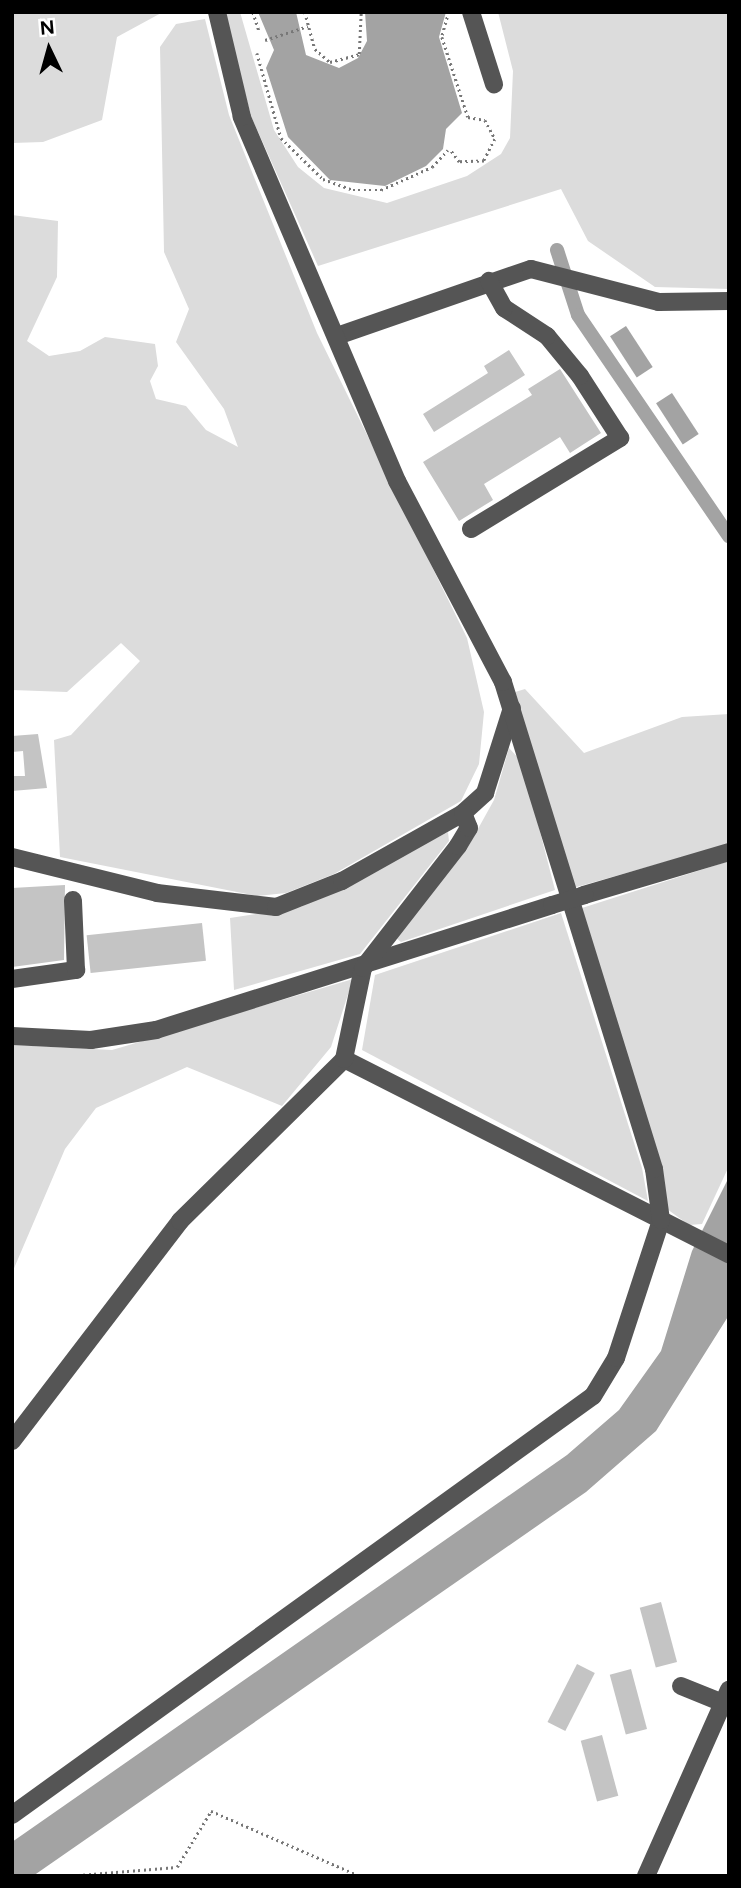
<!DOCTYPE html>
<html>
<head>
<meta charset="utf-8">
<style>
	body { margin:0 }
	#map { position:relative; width:741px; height:1888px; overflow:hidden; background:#fff; font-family:Figtree,sans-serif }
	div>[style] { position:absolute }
	.green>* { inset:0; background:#dcdcdc }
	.water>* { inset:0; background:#a3a3a3; transform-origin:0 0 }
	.canal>* { height:14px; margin:-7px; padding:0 7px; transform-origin:7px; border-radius:7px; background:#a3a3a3 }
	.building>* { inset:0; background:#c4c4c4; transform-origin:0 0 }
	.path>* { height:2.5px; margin-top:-1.25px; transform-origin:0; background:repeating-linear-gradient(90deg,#777 0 2px,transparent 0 5.5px) }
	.minor>* { height:18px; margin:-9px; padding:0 9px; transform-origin:9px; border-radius:9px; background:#555 }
	.minor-bridge>* { height:18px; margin:-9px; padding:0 9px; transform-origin:9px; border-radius:9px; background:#555 }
	span { translate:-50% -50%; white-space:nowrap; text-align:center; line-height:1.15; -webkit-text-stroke:5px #fff; paint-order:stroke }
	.frame { position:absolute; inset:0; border:14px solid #000; pointer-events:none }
	.north { position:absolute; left:14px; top:14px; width:70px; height:70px; -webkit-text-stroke:5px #fff; paint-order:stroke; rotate:355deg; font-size:19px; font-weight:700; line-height:28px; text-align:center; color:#000 }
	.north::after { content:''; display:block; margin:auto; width:24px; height:32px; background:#000; clip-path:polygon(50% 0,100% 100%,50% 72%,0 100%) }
</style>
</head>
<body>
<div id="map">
	<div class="green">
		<i style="clip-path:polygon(12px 12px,163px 12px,117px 37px,102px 120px,43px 142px,12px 143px)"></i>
		<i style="clip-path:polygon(224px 12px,240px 12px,274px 130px,298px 167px,324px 188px,387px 203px,467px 176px,501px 154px,510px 138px,513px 71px,498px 12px,729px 12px,729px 289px,655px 287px,588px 241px,561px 189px,318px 266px,251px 116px)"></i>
		<i style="clip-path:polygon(205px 19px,229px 115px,317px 333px,467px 638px,484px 712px,479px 764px,461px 801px,334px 874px,286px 893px,257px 896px,60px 857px,54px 740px,71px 735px,140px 661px,121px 643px,67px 692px,12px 690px,12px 215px,58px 221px,57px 277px,27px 341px,49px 356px,80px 351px,105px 337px,155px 344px,158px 366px,150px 381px,156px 399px,186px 406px,206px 430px,238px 447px,224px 409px,176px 342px,189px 309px,164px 252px,160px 47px,176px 24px)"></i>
		<i style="clip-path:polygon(525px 689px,584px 753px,682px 717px,729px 714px,729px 844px,573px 888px,512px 693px)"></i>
		<i style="clip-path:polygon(509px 748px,522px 762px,555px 890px,401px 942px,396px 938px,469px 845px,494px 800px)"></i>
		<i style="clip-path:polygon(448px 832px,449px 841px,360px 954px,234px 990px,230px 918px,301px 907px)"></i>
		<i style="clip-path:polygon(729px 861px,729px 1166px,702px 1224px,689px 1225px,667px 1209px,582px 908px)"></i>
		<i style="clip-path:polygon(561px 913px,642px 1168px,648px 1201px,362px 1050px,375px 975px)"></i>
		<i style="clip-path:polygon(353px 979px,331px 1047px,282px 1106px,187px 1067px,96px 1108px,65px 1149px,12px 1273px,12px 1045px,112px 1050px)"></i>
	</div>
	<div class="water">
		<i style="clip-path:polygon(258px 12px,296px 12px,306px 55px,339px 68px,358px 58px,367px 41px,365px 12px,446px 12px,439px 37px,462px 113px,446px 129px,443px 149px,426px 166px,385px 186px,330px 180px,288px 137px,266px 68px,274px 50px)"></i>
		<i style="left:626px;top:326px;width:49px;height:19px;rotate:57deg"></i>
		<i style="left:672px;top:393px;width:49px;height:19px;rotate:57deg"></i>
		<i style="clip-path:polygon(729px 1177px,729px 1315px,656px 1431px,586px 1492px,33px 1876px,12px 1876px,12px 1842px,567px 1455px,619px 1410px,661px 1351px,692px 1251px)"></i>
	</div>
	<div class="canal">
		<i style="left:557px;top:250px;width:68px;rotate:72.1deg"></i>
		<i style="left:578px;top:315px;width:268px;rotate:55.7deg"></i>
	</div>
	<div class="building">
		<i style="clip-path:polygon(509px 350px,525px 375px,434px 432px,423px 414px,488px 373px,484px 366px)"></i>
		<i style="clip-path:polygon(560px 369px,601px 433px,570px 453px,560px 437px,484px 484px,493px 500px,459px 521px,423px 462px,532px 395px,528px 389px)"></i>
		<i style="clip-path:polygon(38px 734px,47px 788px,12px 791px,12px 776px,25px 776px,23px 751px,12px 752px,12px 736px)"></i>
		<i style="clip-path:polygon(65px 885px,64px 960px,12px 967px,12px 888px)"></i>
		<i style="left:202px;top:923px;width:38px;height:116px;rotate:84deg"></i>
		<i style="left:661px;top:1602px;width:62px;height:22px;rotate:75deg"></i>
		<i style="left:577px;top:1664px;width:20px;height:65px;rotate:27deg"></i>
		<i style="left:631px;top:1669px;width:62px;height:22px;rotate:75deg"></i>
		<i style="left:602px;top:1735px;width:63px;height:22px;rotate:75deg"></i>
	</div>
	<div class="path">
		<i style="left:253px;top:12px;width:20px;rotate:72deg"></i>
		<i style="left:305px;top:12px;width:38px;rotate:75deg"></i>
		<i style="left:315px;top:49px;width:20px;rotate:41deg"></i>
		<i style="left:330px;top:62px;width:30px;rotate:-15deg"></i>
		<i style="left:359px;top:54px;width:42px;rotate:-87.3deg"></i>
		<i style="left:449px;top:12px;width:26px;rotate:106deg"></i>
		<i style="left:442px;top:37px;width:84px;rotate:72deg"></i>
		<i style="left:468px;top:117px;width:17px;rotate:10deg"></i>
		<i style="left:485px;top:120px;width:21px;rotate:62deg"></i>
		<i style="left:495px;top:139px;width:25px;rotate:117deg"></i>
		<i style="left:484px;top:161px;width:25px;rotate:178deg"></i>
		<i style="left:459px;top:162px;width:14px;rotate:-126deg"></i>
		<i style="left:265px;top:40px;width:45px;rotate:-18deg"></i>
		<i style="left:257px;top:53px;width:88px;rotate:74.2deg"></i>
		<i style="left:281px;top:138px;width:59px;rotate:44.3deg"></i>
		<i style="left:323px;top:179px;width:32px;rotate:20deg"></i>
		<i style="left:353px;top:190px;width:28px"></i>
		<i style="left:381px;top:190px;width:56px;rotate:-24.3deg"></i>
		<i style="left:432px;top:167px;width:23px;rotate:-47deg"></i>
		<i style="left:67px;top:1876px;width:110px;rotate:-4.7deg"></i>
		<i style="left:177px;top:1867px;width:66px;rotate:-58.7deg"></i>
		<i style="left:211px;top:1811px;width:163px;rotate:23.6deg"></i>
	</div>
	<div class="minor">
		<i style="left:471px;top:12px;width:76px;rotate:72.3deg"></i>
		<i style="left:337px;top:336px;width:205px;rotate:-19.1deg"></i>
		<i style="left:531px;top:269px;width:132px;rotate:14.5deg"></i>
		<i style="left:659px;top:302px;width:70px;rotate:-0.8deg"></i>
		<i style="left:471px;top:529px;width:175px;rotate:-31.4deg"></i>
		<i style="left:620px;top:438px;width:74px;rotate:-122.8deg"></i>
		<i style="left:580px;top:376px;width:52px;rotate:-129.5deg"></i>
		<i style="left:547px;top:336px;width:51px;rotate:-146.9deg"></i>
		<i style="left:504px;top:308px;width:31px;rotate:-119deg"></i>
		<i style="left:12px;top:857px;width:149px;rotate:13.9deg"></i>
		<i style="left:157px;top:893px;width:120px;rotate:6.7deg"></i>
		<i style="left:276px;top:907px;width:71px;rotate:-21.5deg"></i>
		<i style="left:342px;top:881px;width:139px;rotate:-29.3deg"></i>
		<i style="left:463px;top:813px;width:30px;rotate:-42deg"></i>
		<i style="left:485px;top:793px;width:89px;rotate:-72.4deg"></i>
		<i style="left:584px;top:895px;width:151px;rotate:-16.5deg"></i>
		<i style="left:12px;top:979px;width:65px;rotate:-8deg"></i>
		<i style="left:76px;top:970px;width:70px;rotate:-92.5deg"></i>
		<i style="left:12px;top:1036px;width:79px;rotate:2.9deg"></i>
		<i style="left:91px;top:1040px;width:66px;rotate:-8.7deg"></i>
		<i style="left:156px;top:1030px;width:415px;rotate:-17.5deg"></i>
		<i style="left:344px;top:1059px;width:432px;rotate:26.9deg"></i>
		<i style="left:12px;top:1441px;width:277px;rotate:-52.6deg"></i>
		<i style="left:180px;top:1221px;width:231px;rotate:-44.6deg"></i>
		<i style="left:344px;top:1059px;width:93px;rotate:-78.2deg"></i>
		<i style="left:363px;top:968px;width:155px;rotate:-52.1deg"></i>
		<i style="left:458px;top:846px;width:21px;rotate:-59deg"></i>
		<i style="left:469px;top:828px;width:16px;rotate:-112deg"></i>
		<i style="left:681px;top:1686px;width:45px;rotate:22deg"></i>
		<i style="left:12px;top:1815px;width:716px;rotate:-35.8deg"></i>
		<i style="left:593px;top:1396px;width:44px;rotate:-58.8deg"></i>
		<i style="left:616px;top:1358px;width:145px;rotate:-71.9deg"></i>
		<i style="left:661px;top:1220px;width:51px;rotate:-97.8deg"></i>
		<i style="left:654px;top:1169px;width:510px;rotate:-107.23deg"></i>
		<i style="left:503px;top:682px;width:227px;rotate:-117.8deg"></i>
		<i style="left:397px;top:481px;width:396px;rotate:-113.1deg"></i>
		<i style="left:242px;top:117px;width:108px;rotate:-103.4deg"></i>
		<i style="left:646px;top:1876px;width:204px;rotate:-66deg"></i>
	</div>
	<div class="minor-bridge">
		<i style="left:552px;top:905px;width:34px;rotate:-17deg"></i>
	</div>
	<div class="frame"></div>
	<div class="north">N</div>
</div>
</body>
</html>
